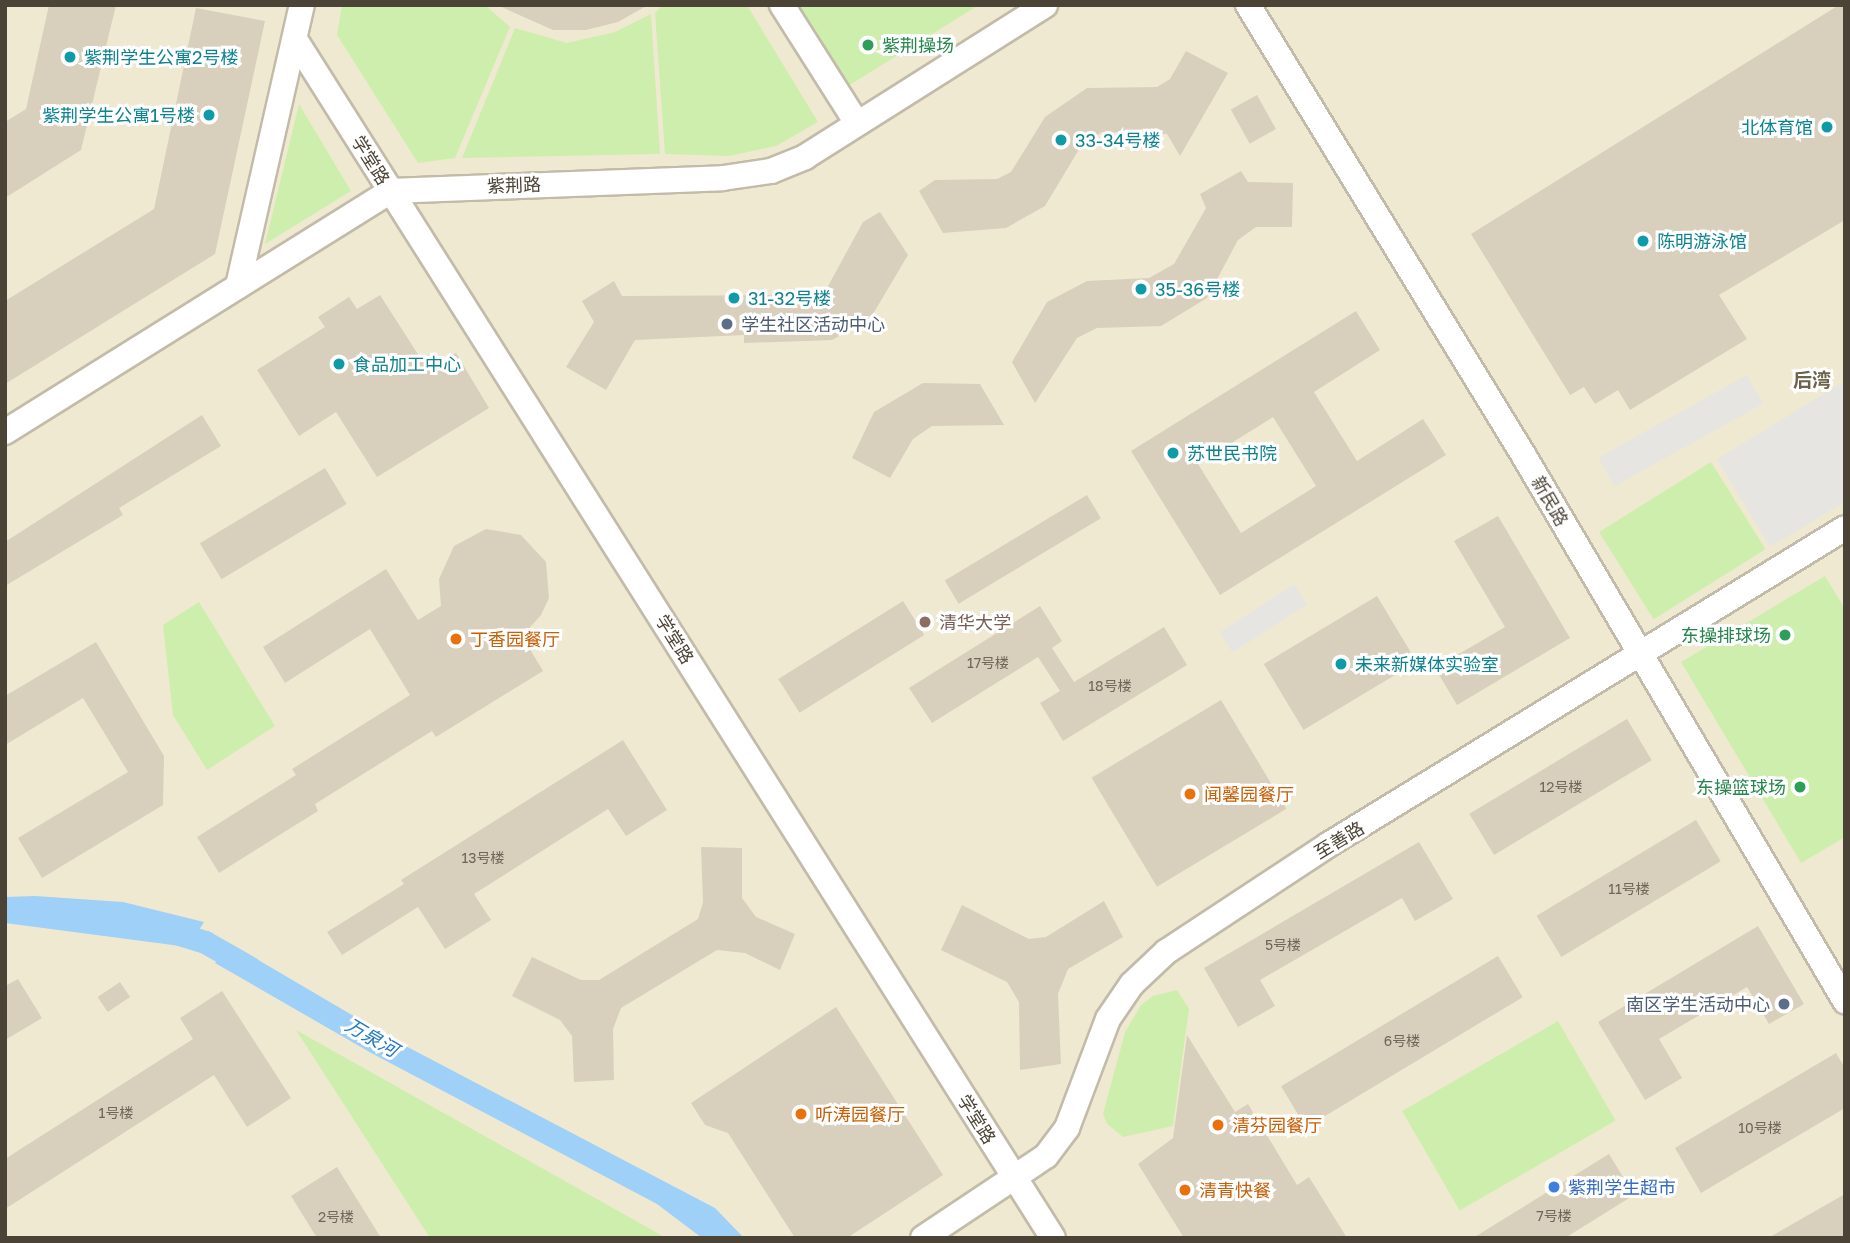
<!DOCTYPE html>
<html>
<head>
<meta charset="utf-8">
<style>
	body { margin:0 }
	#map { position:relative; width:1850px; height:1243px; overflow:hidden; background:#f6f2e9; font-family:"Golos Text","Noto Sans SC",sans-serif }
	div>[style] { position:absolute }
	.education>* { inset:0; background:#f0e9d1; transform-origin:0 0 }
	.green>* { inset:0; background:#ceeeae; transform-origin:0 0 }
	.parking>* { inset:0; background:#e7e5e1; transform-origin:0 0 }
	.water>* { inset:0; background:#9fd0f8 }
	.canal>* { height:23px; margin:-11.5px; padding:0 11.5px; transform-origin:11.5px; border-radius:11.5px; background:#9fd0f8 }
	.building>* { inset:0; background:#d9cfbd; transform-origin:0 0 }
	.roads { filter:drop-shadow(2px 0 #c3bbaa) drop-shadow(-2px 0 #c3bbaa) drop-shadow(0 2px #c3bbaa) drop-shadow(0 -2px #c3bbaa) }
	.street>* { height:24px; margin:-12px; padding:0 12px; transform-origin:12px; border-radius:12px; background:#fff }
	.dots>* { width:19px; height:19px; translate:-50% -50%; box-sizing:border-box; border:4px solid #fff; border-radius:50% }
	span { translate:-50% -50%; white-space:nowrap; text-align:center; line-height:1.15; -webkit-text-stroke:6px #fff; paint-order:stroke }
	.number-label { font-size:14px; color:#6e6658 }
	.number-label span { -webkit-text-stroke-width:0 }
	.leisure-label { font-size:18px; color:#27864d }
	.left { translate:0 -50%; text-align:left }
	.right { translate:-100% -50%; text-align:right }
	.culture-label { font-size:18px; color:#0d838f }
	.street-label { font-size:18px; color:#4b4336 }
	.service-label { font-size:18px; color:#4e5e75 }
	.education-label { font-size:18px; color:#785e54 }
	.food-label { font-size:18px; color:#c56008 }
	.shop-label { font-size:18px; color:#366cbe }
	.neighbourhood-label { font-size:19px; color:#6f624c; font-weight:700 }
	.water-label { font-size:19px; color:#2278c3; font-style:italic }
	.frame { position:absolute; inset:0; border:7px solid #4b4336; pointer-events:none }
</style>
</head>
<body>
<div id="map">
	<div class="education">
		<i style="left:5px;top:5px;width:1840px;height:1233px"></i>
	</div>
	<div class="green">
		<i style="clip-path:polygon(342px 5px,485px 5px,510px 27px,455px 158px,418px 163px,337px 35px)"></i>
		<i style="clip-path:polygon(663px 5px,747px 5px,818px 122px,776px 146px,729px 156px,665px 154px,655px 13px)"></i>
		<i style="clip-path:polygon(798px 5px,979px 5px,848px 86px)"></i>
		<i style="clip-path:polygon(651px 14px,660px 154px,462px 158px,515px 28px,567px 43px,615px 32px)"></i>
		<i style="clip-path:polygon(299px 104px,351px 191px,265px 244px)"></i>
		<i style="left:1711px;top:462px;width:103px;height:132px;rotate:58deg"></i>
		<i style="clip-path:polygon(1825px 576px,1845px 609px,1845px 837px,1801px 863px,1681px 662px)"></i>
		<i style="clip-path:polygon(199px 602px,275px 726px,207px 770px,173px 715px,163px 625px)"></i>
		<i style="clip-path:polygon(1177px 990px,1189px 1009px,1173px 1126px,1123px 1137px,1107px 1124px,1103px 1114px,1125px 1032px,1141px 1005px,1153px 996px)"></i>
		<i style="left:1558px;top:1021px;width:115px;height:180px;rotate:60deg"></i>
		<i style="clip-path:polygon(296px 1030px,661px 1235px,663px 1238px,430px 1238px)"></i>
	</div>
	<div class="parking">
		<i style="left:1747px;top:375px;width:33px;height:170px;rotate:61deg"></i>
		<i style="clip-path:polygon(1843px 382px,1845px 502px,1770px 547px,1717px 459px)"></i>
		<i style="left:1294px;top:584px;width:24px;height:89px;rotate:57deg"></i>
	</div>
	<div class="water">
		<i style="clip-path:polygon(35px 896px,123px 902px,204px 922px,188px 947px,5px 923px,5px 897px)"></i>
		<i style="clip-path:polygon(231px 944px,398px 1042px,715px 1208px,744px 1238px,702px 1238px,657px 1204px,373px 1054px,215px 963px)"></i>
	</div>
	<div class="canal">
		<i style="left:166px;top:930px;width:41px;rotate:17.1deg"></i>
		<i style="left:205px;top:942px;width:51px;rotate:29.6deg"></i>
	</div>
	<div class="building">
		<i style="clip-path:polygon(49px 5px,116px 5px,81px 150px,5px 198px,5px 122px,26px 109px)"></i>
		<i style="clip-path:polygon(497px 5px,648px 5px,618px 22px,586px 30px,553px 30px)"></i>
		<i style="clip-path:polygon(1839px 5px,1845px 5px,1845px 220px,1719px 295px,1747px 339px,1630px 410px,1618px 390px,1595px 404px,1584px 387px,1570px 395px,1471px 234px)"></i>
		<i style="clip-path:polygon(196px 8px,265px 21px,215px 254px,5px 384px,5px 301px,154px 209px)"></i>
		<i style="clip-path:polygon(1186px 51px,1228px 73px,1180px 156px,1167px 134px,1102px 132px,1081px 146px,1045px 206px,1006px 228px,943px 233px,919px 191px,935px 180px,997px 179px,1011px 172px,1045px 117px,1087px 88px,1157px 87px,1170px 79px)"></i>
		<i style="left:1257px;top:95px;width:39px;height:30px;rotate:61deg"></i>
		<i style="clip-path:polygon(1241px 171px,1248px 182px,1293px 183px,1292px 227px,1256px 227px,1238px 240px,1207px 298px,1161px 326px,1097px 328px,1077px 338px,1035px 403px,1012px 362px,1047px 302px,1087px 281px,1149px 278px,1174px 264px,1206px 208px,1200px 194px)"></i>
		<i style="clip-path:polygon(880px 212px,908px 255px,870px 319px,832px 340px,744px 343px,744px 335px,635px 340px,606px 390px,566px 367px,594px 322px,582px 301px,614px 281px,622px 296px,815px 295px,827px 288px,863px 222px)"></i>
		<i style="clip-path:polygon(380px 295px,428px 370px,456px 353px,489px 408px,377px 477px,336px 412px,299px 436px,257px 370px,325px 327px,318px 317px,349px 297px,357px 309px)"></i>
		<i style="clip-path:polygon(evenodd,1356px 311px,1380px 350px,1314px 392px,1357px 461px,1423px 419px,1446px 455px,1220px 595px,1131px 451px,1356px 311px,1273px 417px,1316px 486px,1241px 533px,1198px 464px,1273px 417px)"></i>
		<i style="clip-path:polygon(923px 383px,980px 384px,1004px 425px,932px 426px,913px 439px,890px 478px,852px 458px,874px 412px)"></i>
		<i style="clip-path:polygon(202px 415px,221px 446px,119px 508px,123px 515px,5px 586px,5px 542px)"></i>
		<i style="left:325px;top:468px;width:42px;height:146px;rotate:59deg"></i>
		<i style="left:1087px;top:495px;width:27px;height:166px;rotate:59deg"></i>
		<i style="clip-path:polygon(1498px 516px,1570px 638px,1457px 705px,1435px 668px,1505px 627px,1454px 541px)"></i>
		<i style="clip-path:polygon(486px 529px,521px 535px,546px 562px,549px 598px,541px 615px,522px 636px,543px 671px,436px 737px,432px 731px,315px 804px,318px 811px,219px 873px,197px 837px,296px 775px,292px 769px,410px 695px,370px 629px,285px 683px,263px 647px,386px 569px,418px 620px,441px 606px,439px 579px,454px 546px)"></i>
		<i style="left:1377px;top:596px;width:77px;height:132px;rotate:59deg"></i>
		<i style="left:903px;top:601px;width:40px;height:147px;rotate:58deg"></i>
		<i style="clip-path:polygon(1040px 606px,1062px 641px,1052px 648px,1074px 682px,1164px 627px,1187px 665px,1063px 741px,1040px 703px,1060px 691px,1038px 657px,932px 723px,909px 688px)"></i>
		<i style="clip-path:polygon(96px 642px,164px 756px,163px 805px,42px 878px,18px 838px,128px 772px,83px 698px,5px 745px,5px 696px)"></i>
		<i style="left:1221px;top:700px;width:127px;height:151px;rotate:59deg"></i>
		<i style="left:1627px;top:719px;width:48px;height:184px;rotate:59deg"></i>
		<i style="clip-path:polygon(623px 740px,667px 810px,626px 836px,608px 809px,474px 894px,491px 920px,445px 949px,418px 907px,342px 955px,327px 932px,404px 884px,401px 880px)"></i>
		<i style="left:1696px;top:820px;width:48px;height:186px;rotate:59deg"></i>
		<i style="clip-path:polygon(1419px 842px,1453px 899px,1415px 921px,1402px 898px,1260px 980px,1275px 1006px,1238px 1027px,1204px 968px)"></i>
		<i style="clip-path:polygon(701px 847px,742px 848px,742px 898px,756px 917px,795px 934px,780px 970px,745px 953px,717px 950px,621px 1008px,613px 1029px,614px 1080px,574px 1082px,572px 1036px,560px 1020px,512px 996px,532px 957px,581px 980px,599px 980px,698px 919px,703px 902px)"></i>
		<i style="clip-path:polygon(1104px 901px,1123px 937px,1068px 969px,1058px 994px,1061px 1064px,1020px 1070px,1019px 1002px,1007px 982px,941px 950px,962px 905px,1029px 939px,1046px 937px)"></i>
		<i style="clip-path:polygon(1758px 926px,1804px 1004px,1769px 1024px,1747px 987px,1659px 1039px,1682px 1078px,1645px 1100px,1598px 1022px)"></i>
		<i style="left:1498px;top:956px;width:48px;height:253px;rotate:59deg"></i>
		<i style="clip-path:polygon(18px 979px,42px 1018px,5px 1040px,5px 986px)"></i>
		<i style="left:120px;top:982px;width:18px;height:27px;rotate:56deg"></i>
		<i style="clip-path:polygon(222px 991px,291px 1098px,247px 1127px,214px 1075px,5px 1209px,5px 1159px,193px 1039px,180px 1018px)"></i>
		<i style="clip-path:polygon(836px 1007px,943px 1175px,847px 1238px,795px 1238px,728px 1133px,705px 1125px,691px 1103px)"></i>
		<i style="clip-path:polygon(1187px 1035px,1235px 1112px,1248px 1104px,1297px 1185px,1309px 1177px,1347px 1238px,1184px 1238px,1138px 1164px,1173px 1138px)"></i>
		<i style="clip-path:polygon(1836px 1053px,1845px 1068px,1845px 1108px,1701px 1193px,1675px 1148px)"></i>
		<i style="clip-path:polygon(1609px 1154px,1634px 1195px,1565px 1238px,1473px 1238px)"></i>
		<i style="clip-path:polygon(337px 1167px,381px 1238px,317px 1238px,291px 1196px)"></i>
		<i style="clip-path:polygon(1845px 1194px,1845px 1238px,1768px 1238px)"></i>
	</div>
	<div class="roads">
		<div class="street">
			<i style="left:782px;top:5px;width:140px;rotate:57.6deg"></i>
			<i style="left:1248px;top:5px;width:529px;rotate:58.53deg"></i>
			<i style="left:1524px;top:456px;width:633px;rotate:59.5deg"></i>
			<i style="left:296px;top:41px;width:1416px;rotate:57.69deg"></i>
			<i style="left:238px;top:286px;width:288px;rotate:-77.2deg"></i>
			<i style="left:5px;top:432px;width:454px;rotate:-32deg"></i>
			<i style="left:390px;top:191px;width:333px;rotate:-2.2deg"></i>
			<i style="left:723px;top:178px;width:49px;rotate:-8.3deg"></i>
			<i style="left:771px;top:171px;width:37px;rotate:-22deg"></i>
			<i style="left:805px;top:157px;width:284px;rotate:-32.3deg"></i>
			<i style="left:923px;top:1238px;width:148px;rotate:-33.7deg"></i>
			<i style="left:1046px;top:1156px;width:35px;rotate:-53deg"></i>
			<i style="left:1067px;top:1128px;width:116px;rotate:-69.4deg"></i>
			<i style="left:1108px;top:1019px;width:42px;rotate:-55.6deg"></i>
			<i style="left:1132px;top:984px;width:47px;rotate:-43.3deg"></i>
			<i style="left:1166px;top:952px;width:194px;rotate:-33.4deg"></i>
			<i style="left:1328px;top:845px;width:606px;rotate:-31.51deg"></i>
		</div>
	</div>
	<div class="dots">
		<i style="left:868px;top:45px;background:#2e9e5b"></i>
		<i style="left:70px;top:57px;background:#0f9aa8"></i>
		<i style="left:209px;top:115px;background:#0f9aa8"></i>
		<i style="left:1827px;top:127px;background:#0f9aa8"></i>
		<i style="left:1061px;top:140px;background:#0f9aa8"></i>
		<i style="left:1643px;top:241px;background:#0f9aa8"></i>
		<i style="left:1141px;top:289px;background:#0f9aa8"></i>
		<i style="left:734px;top:298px;background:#0f9aa8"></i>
		<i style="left:727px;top:324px;background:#5c6f8a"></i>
		<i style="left:339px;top:364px;background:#0f9aa8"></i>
		<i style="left:1173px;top:453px;background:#0f9aa8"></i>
		<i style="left:925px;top:622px;background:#8d6e63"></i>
		<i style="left:1785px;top:635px;background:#2e9e5b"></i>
		<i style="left:456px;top:639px;background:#e8710a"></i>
		<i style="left:1341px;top:664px;background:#0f9aa8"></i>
		<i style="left:1800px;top:787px;background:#2e9e5b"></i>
		<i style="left:1190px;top:794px;background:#e8710a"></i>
		<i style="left:1784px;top:1004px;background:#5c6f8a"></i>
		<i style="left:801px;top:1114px;background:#e8710a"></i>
		<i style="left:1218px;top:1125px;background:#e8710a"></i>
		<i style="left:1554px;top:1187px;background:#3f7fe0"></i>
		<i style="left:1185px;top:1190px;background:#e8710a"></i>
	</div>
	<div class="number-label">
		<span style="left:988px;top:663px">17号楼</span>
		<span style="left:1110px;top:686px">18号楼</span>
		<span style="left:1561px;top:787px">12号楼</span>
		<span style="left:483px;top:858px">13号楼</span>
		<span style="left:1629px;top:889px">11号楼</span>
		<span style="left:1283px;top:945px">5号楼</span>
		<span style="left:1402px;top:1041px">6号楼</span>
		<span style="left:116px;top:1113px">1号楼</span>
		<span style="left:1760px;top:1128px">10号楼</span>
		<span style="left:1554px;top:1216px">7号楼</span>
		<span style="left:336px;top:1217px">2号楼</span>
	</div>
	<div class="leisure-label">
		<span class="left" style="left:882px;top:45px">紫荆操场</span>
		<span class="right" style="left:1771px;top:635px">东操排球场</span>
		<span class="right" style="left:1786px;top:787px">东操篮球场</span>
	</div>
	<div class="culture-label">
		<span class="left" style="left:84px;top:57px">紫荆学生公寓2号楼</span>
		<span class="right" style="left:195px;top:115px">紫荆学生公寓1号楼</span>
		<span class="right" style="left:1813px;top:127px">北体育馆</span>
		<span class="left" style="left:1075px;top:140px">33-34号楼</span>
		<span class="left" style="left:1657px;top:241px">陈明游泳馆</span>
		<span class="left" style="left:1155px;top:289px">35-36号楼</span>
		<span class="left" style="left:748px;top:298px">31-32号楼</span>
		<span class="left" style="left:353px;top:364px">食品加工中心</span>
		<span class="left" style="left:1187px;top:453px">苏世民书院</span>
		<span class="left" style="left:1355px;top:664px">未来新媒体实验室</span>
	</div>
	<div class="street-label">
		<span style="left:371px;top:160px;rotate:58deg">学堂路</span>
		<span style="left:514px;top:185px;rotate:-2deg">紫荆路</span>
		<span style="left:1550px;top:501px;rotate:60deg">新民路</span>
		<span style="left:675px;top:639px;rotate:58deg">学堂路</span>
		<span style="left:1339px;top:840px;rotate:-31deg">至善路</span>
		<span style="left:977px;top:1119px;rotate:58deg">学堂路</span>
	</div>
	<div class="service-label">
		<span class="left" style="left:741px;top:324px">学生社区活动中心</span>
		<span class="right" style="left:1770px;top:1004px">南区学生活动中心</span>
	</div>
	<div class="education-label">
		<span class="left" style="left:939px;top:622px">清华大学</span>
	</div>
	<div class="food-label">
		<span class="left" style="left:470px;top:639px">丁香园餐厅</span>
		<span class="left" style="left:1204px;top:794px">闻馨园餐厅</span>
		<span class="left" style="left:815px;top:1114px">听涛园餐厅</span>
		<span class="left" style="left:1232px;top:1125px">清芬园餐厅</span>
		<span class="left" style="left:1199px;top:1190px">清青快餐</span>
	</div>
	<div class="shop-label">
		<span class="left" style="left:1568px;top:1187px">紫荆学生超市</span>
	</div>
	<div class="neighbourhood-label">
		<span style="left:1812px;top:380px">后湾</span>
	</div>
	<div class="water-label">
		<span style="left:372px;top:1037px;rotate:30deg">万泉河</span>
	</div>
	<div class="frame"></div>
</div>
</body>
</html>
